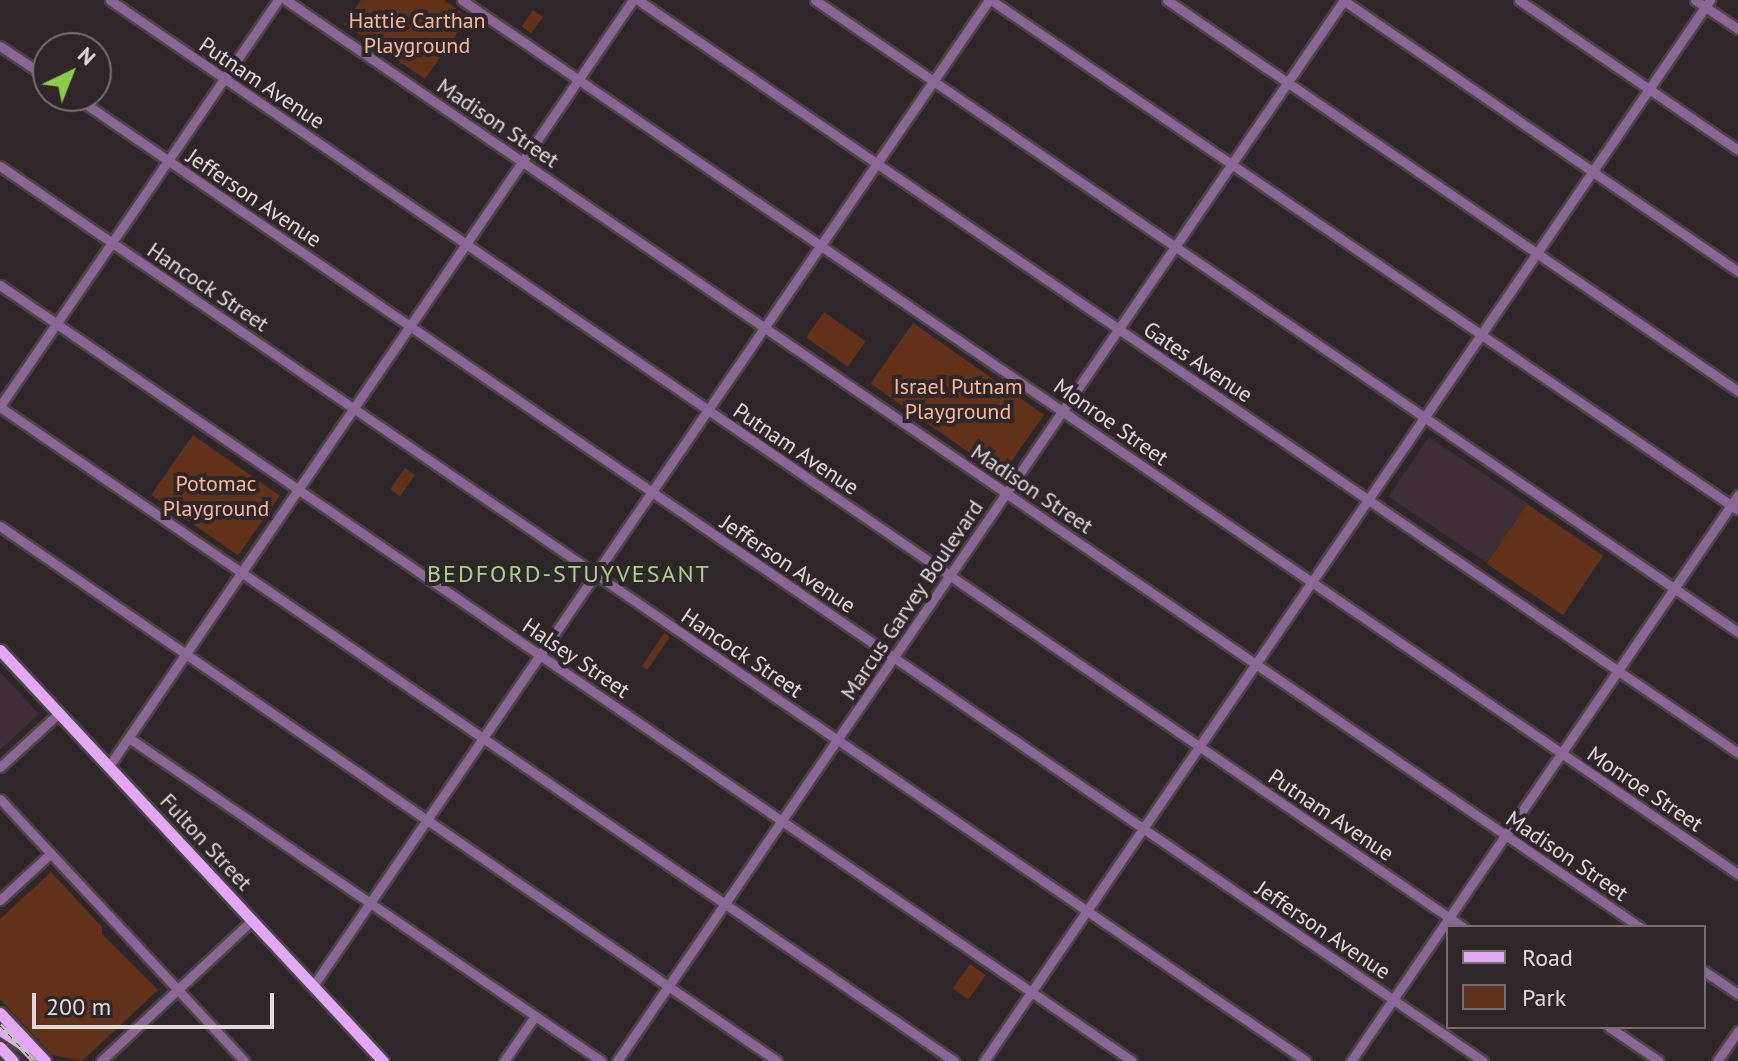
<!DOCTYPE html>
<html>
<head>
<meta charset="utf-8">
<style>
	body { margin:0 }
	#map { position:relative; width:1738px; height:1061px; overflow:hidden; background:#2f262a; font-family:"PT Sans",sans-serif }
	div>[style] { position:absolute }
	.built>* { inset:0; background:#3e2f36; transform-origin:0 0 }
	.green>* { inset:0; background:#623119; transform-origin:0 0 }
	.roads { filter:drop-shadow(2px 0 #4b4347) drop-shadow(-2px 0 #4b4347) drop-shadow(0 2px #4b4347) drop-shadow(0 -2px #4b4347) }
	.minor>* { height:9px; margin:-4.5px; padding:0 4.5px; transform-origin:4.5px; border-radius:4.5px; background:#896694 }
	.major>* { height:11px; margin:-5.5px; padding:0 5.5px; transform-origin:5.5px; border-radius:5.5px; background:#e3a8f4 }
	.rail>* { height:5px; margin-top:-2.5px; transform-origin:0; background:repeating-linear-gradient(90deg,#2f262a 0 6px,#c9c2c5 0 12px); box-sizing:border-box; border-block:2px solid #c9c2c5 }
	span { translate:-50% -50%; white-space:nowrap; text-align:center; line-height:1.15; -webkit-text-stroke:8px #2f262a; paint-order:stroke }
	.park-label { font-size:22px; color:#fbb798 }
	.street-label { font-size:22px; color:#e0dadd }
	.neighbourhood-label { font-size:24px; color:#aad08c; letter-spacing:2px }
	.legend { position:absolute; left:1446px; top:925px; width:260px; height:104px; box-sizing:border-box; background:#2f262a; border:2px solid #766e72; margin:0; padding:10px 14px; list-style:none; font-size:24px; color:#e0dadd }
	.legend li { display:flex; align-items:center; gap:16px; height:40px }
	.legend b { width:40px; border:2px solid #766e72 }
	.north { position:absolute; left:32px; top:32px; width:80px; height:80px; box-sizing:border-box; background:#2f262a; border:2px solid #766e72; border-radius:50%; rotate:43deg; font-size:22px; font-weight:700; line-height:32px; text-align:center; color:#e0dadd }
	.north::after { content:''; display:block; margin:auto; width:28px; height:36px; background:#8ace47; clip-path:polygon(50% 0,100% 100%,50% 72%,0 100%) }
	.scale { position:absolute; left:32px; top:993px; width:242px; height:36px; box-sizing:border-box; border:4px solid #e0dadd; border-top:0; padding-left:10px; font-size:24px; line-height:28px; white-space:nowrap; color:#e0dadd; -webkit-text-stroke:6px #2f262a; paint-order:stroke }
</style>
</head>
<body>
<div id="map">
	<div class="built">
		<i style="left:1429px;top:437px;width:119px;height:72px;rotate:34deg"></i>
		<i style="clip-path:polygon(0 672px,39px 714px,0 750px)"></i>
		<i style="clip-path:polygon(0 1021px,37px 1061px,18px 1061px,0 1042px)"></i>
	</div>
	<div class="green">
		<i style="clip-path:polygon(361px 0,444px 0,468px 17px,425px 79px,344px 24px)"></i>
		<i style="left:533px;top:10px;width:12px;height:20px;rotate:35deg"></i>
		<i style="left:824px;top:312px;width:51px;height:31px;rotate:35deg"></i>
		<i style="left:913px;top:323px;width:160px;height:74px;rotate:35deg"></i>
		<i style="left:193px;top:435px;width:106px;height:73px;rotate:35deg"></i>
		<i style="left:405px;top:468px;width:12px;height:26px;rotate:35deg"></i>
		<i style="left:1527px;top:504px;width:92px;height:72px;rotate:34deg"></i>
		<i style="left:664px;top:633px;width:7px;height:40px;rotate:34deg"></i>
		<i style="clip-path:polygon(51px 872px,102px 927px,102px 934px,158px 990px,82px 1061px,52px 1055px,0 999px,0 919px)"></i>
		<i style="left:970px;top:964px;width:19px;height:30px;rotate:35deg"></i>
	</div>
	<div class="roads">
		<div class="minor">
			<i style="left:110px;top:0;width:1640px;rotate:34.42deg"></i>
			<i style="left:286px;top:0;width:1641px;rotate:34.4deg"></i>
			<i style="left:462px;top:0;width:1547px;rotate:34.41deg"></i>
			<i style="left:638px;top:0;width:1333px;rotate:34.39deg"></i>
			<i style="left:815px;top:0;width:1119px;rotate:34.4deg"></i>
			<i style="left:991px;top:0;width:904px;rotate:34.32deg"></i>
			<i style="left:1167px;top:0;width:692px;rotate:34.4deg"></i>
			<i style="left:1343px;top:0;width:479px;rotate:34.5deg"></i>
			<i style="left:1519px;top:0;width:265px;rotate:34.4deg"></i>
			<i style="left:1695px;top:0;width:52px;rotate:34deg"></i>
			<i style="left:0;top:46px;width:58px;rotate:33.7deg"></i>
			<i style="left:74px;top:96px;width:1708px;rotate:34.41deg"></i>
			<i style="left:0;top:166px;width:1583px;rotate:34.42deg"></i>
			<i style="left:0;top:285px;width:1372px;rotate:34.43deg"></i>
			<i style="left:0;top:406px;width:492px;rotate:-55.6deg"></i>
			<i style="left:0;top:407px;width:1157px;rotate:34.43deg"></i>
			<i style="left:0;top:526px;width:943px;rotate:34.55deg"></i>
			<i style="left:129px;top:738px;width:572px;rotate:34.38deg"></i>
			<i style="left:109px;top:766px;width:928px;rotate:-55.63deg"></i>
			<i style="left:0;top:767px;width:80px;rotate:-42.5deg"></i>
			<i style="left:0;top:799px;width:358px;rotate:47deg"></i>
			<i style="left:0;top:900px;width:69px;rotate:-42.7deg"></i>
			<i style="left:1704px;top:971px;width:41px;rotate:34.1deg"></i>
			<i style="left:313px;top:986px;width:1195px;rotate:-55.57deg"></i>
			<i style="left:1609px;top:1027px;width:60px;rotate:34.2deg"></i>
			<i style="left:101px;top:1061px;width:207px;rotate:-43deg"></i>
			<i style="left:504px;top:1061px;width:55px;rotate:-55.4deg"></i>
			<i style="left:617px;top:1061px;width:1286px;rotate:-55.58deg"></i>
			<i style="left:984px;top:1061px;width:1286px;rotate:-55.62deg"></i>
			<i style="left:1351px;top:1061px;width:686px;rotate:-55.64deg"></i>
			<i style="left:1717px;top:1061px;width:37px;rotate:-55deg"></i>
		</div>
		<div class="major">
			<i style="left:0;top:650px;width:562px;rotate:47.02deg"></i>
			<i style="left:0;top:1013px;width:66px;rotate:46.8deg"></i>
			<i style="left:0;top:1030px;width:31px;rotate:33deg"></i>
			<i style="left:0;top:1047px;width:19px;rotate:47deg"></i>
		</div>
	</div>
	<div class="rail">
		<i style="left:0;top:1025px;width:50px;rotate:46.6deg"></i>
	</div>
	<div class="park-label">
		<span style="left:417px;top:33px">Hattie Carthan<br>Playground</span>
		<span style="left:958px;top:399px">Israel Putnam<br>Playground</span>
		<span style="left:216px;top:496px">Potomac<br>Playground</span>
	</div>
	<div class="street-label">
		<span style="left:262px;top:83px;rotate:34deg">Putnam Avenue</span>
		<span style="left:498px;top:123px;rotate:34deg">Madison Street</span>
		<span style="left:254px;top:198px;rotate:34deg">Jefferson Avenue</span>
		<span style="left:208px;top:287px;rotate:34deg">Hancock Street</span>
		<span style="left:1198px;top:362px;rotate:34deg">Gates Avenue</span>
		<span style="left:1111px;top:422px;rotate:35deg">Monroe Street</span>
		<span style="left:796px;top:449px;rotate:34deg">Putnam Avenue</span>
		<span style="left:1032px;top:489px;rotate:34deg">Madison Street</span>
		<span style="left:788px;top:564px;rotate:34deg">Jefferson Avenue</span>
		<span style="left:912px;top:600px;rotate:-56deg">Marcus Garvey Boulevard</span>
		<span style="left:742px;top:653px;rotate:34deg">Hancock Street</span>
		<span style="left:576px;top:658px;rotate:34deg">Halsey Street</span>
		<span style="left:1645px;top:789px;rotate:34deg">Monroe Street</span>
		<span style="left:1331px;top:815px;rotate:34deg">Putnam Avenue</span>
		<span style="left:206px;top:842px;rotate:47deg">Fulton Street</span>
		<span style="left:1567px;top:856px;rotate:34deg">Madison Street</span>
		<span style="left:1323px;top:930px;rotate:34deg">Jefferson Avenue</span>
	</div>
	<div class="neighbourhood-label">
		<span style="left:569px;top:574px">BEDFORD-STUYVESANT</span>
	</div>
	<ul class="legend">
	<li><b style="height:10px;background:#e3a8f4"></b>Road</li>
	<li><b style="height:22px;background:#623119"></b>Park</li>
	</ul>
	<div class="north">N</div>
	<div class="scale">200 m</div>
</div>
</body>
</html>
